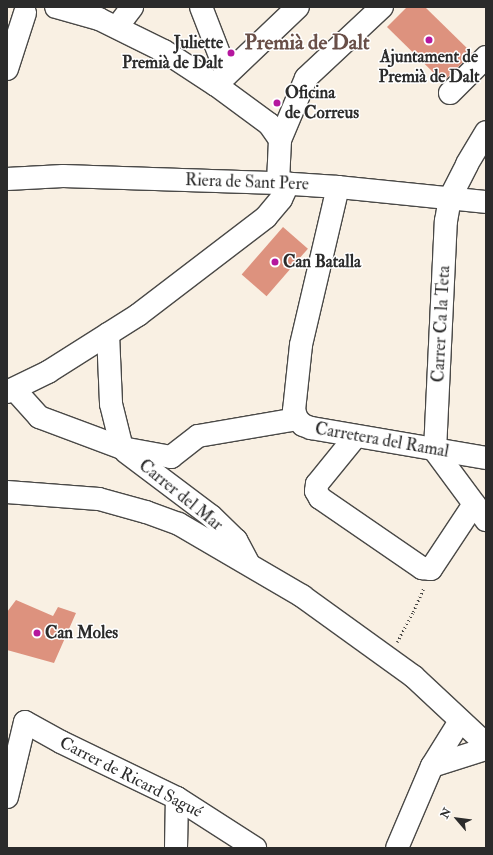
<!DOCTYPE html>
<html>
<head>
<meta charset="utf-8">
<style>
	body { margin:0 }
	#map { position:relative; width:493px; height:855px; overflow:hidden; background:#f9f0e3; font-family:"IM FELL Double Pica",serif }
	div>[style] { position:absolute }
	.building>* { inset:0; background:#dd927e; transform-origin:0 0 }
	.path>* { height:2.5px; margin-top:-1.25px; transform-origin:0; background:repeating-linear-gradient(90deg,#4a4947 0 1px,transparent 0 4px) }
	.roads { filter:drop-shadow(1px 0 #4a4947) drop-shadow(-1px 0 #4a4947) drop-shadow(0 1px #4a4947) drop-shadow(0 -1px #4a4947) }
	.minor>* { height:22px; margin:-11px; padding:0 11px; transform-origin:11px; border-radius:11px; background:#fff }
	.dots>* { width:11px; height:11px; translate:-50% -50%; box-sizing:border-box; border:2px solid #fff; border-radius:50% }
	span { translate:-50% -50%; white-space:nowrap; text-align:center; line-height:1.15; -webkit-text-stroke:3px #fff; paint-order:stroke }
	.poi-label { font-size:17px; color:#2b2b2b; font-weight:700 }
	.right { translate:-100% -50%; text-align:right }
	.left { translate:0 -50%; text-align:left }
	.street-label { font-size:17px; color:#2b2b2b }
	.district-label { font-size:21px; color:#694f48; font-weight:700 }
	.frame { position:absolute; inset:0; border:8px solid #2b2b2b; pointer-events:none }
	.north { position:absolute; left:437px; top:799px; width:40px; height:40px; -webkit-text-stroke:3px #fff; paint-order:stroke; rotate:298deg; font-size:11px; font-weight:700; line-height:16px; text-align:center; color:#2b2b2b }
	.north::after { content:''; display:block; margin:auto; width:14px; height:18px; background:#2b2b2b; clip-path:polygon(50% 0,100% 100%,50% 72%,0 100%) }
</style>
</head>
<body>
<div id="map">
	<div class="building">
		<i style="clip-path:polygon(407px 7px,425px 7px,472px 53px,443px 82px,387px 27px)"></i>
		<i style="left:283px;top:227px;width:33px;height:63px;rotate:41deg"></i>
		<i style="clip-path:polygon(16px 600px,53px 616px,58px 607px,76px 613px,54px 663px,7px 650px,7px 612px)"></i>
	</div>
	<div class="path">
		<i style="left:397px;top:642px;width:34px;rotate:-62deg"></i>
		<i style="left:413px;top:612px;width:27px;rotate:-66deg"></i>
	</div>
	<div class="roads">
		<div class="minor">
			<i style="left:56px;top:7px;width:45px;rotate:15.6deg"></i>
			<i style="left:99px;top:19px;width:72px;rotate:26.2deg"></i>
			<i style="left:164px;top:51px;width:62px;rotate:33.2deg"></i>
			<i style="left:216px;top:85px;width:66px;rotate:36.3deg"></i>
			<i style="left:269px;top:124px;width:19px;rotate:55deg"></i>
			<i style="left:280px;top:140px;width:43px;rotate:92.7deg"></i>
			<i style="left:201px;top:7px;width:72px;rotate:68.8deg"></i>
			<i style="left:117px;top:27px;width:25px;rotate:-53deg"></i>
			<i style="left:7px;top:69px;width:59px;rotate:-72.2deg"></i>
			<i style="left:216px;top:85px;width:113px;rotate:-43.6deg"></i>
			<i style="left:450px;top:93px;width:51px;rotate:-45deg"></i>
			<i style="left:280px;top:140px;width:67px;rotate:-67.2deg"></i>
			<i style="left:306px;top:78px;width:104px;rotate:-43.1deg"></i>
			<i style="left:7px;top:179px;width:56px;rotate:-3.1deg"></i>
			<i style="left:63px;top:176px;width:215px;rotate:1.9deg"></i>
			<i style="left:278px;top:183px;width:60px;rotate:3.8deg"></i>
			<i style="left:338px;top:187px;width:149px;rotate:5.8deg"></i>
			<i style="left:338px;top:187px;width:162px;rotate:103.2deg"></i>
			<i style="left:301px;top:345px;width:65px;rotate:96.1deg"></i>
			<i style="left:294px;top:410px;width:9px;rotate:72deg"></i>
			<i style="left:297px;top:419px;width:8px;rotate:45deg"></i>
			<i style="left:303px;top:425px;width:9px;rotate:21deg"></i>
			<i style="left:311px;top:428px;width:178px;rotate:9.7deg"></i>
			<i style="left:108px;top:334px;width:70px;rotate:87.5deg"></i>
			<i style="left:111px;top:404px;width:45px;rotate:76deg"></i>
			<i style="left:14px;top:389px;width:38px;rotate:48deg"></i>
			<i style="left:39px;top:417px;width:89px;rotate:20.5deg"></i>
			<i style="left:122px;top:448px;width:50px;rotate:10.4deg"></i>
			<i style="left:171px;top:457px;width:34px;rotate:-38deg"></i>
			<i style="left:198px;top:436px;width:100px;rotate:-9.7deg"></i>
			<i style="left:7px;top:392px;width:46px;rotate:-26deg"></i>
			<i style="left:48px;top:372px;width:107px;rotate:-32.3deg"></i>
			<i style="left:138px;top:315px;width:161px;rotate:-37.4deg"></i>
			<i style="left:266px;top:217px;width:23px;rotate:-50deg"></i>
			<i style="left:281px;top:199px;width:17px;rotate:-65deg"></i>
			<i style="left:356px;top:436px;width:62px;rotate:129.1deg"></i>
			<i style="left:317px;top:484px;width:7px;rotate:98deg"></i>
			<i style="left:316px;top:491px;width:8px;rotate:60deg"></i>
			<i style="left:320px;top:498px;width:124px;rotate:34.5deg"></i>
			<i style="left:422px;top:568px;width:9px;rotate:6deg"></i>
			<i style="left:431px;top:569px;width:78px;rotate:-56.5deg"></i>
			<i style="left:435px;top:451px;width:230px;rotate:-87.3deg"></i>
			<i style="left:446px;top:221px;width:23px;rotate:-80deg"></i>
			<i style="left:450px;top:198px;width:38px;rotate:-63deg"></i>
			<i style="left:467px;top:164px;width:37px;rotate:-59deg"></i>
			<i style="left:435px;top:451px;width:86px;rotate:53.5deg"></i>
			<i style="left:126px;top:452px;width:106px;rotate:37deg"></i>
			<i style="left:211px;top:516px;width:35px;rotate:44deg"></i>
			<i style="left:236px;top:540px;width:26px;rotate:62deg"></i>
			<i style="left:7px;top:492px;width:92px;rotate:4.4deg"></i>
			<i style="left:99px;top:499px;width:49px;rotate:15.5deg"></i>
			<i style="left:146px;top:512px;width:35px;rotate:20deg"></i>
			<i style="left:179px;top:524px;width:143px;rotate:30.3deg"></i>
			<i style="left:302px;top:596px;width:137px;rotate:35.8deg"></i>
			<i style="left:413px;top:676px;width:100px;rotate:43deg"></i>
			<i style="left:432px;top:766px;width:57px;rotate:-17.5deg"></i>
			<i style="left:7px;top:797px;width:77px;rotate:-76.5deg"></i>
			<i style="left:25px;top:722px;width:41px;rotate:29.1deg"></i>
			<i style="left:61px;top:742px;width:129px;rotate:25.8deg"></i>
			<i style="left:177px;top:798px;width:93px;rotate:32.7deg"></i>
			<i style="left:176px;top:848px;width:50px;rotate:-88.9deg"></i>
			<i style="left:397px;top:848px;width:89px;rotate:-66.9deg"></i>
			<i style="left:432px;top:766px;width:53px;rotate:-58.1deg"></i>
		</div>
	</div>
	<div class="dots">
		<i style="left:429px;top:40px;background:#b5179e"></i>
		<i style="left:231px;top:53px;background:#b5179e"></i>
		<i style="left:277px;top:103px;background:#b5179e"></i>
		<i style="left:275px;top:262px;background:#b5179e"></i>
		<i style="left:37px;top:633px;background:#b5179e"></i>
	</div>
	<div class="poi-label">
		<span class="right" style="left:223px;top:53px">Juliette<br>Premià de Dalt</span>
		<span style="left:429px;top:67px">Ajuntament de<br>Premià de Dalt</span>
		<span class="left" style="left:285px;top:103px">Oficina<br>de Correus</span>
		<span class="left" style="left:283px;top:262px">Can Batalla</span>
		<span class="left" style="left:45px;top:633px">Can Moles</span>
	</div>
	<div class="street-label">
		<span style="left:247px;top:182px;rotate:2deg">Riera de Sant Pere</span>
		<span style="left:441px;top:324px;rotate:-87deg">Carrer Ca la Teta</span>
		<span style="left:382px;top:440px;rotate:10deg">Carretera del Ramal</span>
		<span style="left:181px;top:495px;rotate:39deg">Carrer del Mar</span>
		<span style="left:131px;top:777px;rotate:27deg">Carrer de Ricard Sagué</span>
	</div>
	<div class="district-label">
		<span style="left:307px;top:43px">Premià de Dalt</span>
	</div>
	<div class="frame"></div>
	<div class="north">N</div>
</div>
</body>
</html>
